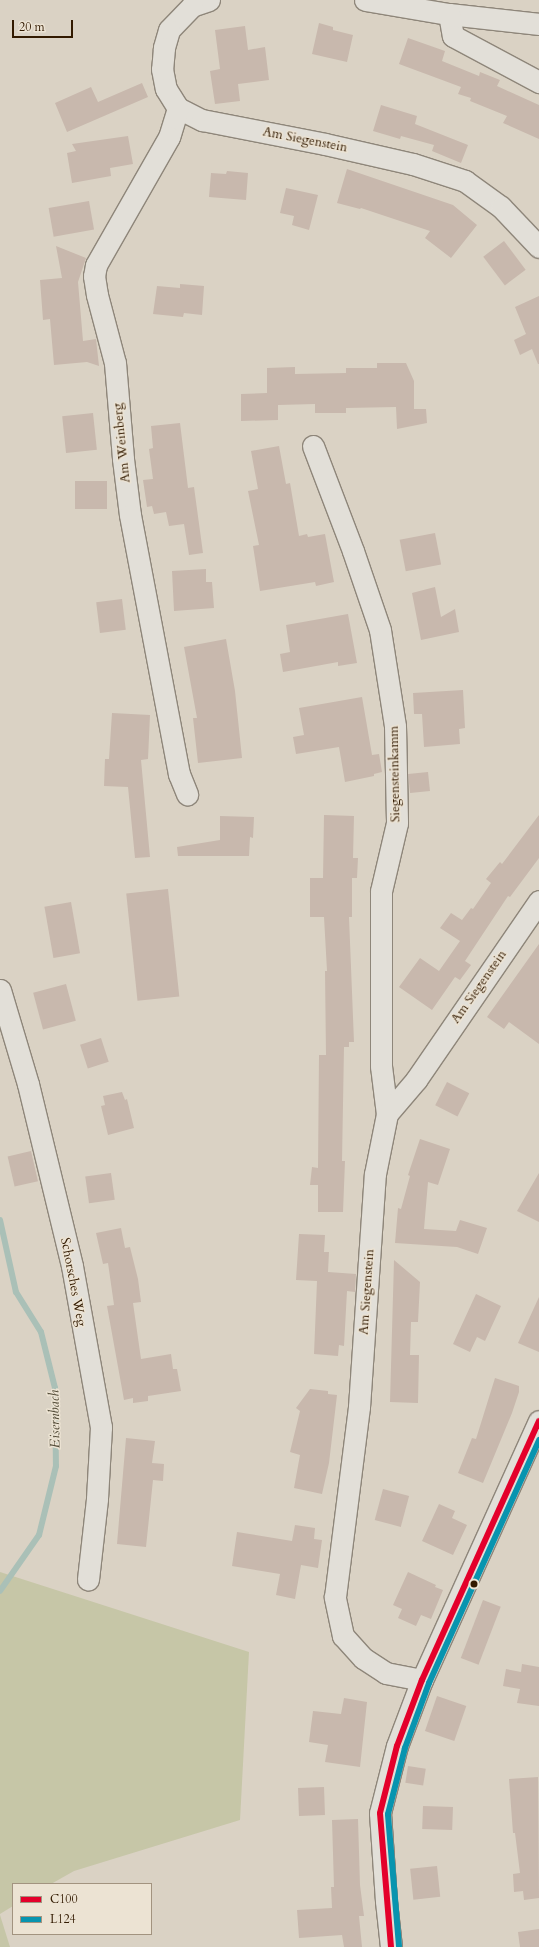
<!DOCTYPE html>
<html>
<head>
<meta charset="utf-8">
<style>
	body { margin:0 }
	#map { position:relative; width:539px; height:1947px; overflow:hidden; background:#dad2c4; font-family:Cardo,serif }
	div>[style] { position:absolute }
	.green>* { inset:0; background:#c6c6a7 }
	.stream>* { height:6px; margin:-3px; padding:0 3px; transform-origin:3px; border-radius:3px; background:#aac0b7 }
	.building>* { inset:0; background:#c8b8ad; transform-origin:0 0 }
	.roads { filter:drop-shadow(1px 0 #8e867a) drop-shadow(-1px 0 #8e867a) drop-shadow(0 1px #8e867a) drop-shadow(0 -1px #8e867a) }
	.minor>* { height:21px; margin:-10.5px; padding:0 10.5px; transform-origin:10.5px; border-radius:10.5px; background:#e2dfd8 }
	.bus-1>* { height:6px; margin:-3px; padding:0 3px; transform-origin:3px; border-radius:3px; background:#e4002b }
	.bus-2>* { height:6px; margin:-3px; padding:0 3px; transform-origin:3px; border-radius:3px; background:#0894af }
	.dots>* { width:11px; height:11px; translate:-50% -50%; box-sizing:border-box; border:2px solid #ece3d3; border-radius:50% }
	span { translate:-50% -50%; white-space:nowrap; text-align:center; line-height:1.15; -webkit-text-stroke:3px #ece3d3; paint-order:stroke }
	.street-label { font-size:13px; color:#321a00 }
	.water-label { font-size:14px; color:#504935; font-style:italic }
	.legend { position:absolute; left:12px; top:1883px; width:140px; height:52px; box-sizing:border-box; background:#ece3d3; border:1px solid #a2937f; margin:0; padding:5px 7px; list-style:none; font-size:12px; color:#321a00 }
	.legend li { display:flex; align-items:center; gap:8px; height:20px }
	.legend b { width:20px; border:1px solid #a2937f }
	.scale { position:absolute; left:12px; top:20px; width:61px; height:18px; box-sizing:border-box; border:2px solid #321a00; border-top:0; padding-left:5px; font-size:12px; line-height:14px; white-space:nowrap; color:#321a00; -webkit-text-stroke:3px #ece3d3; paint-order:stroke }
</style>
</head>
<body>
<div id="map">
	<div class="green">
		<i style="clip-path:polygon(0 1572px,249px 1652px,240px 1820px,74px 1871px,51px 1884px,13px 1884px,13px 1906px,0 1914px)"></i>
		<i style="clip-path:polygon(0 1915px,10px 1947px,0 1947px)"></i>
	</div>
	<div class="stream">
		<i style="left:0;top:1220px;width:74px;rotate:77.5deg"></i>
		<i style="left:16px;top:1292px;width:47px;rotate:58deg"></i>
		<i style="left:41px;top:1332px;width:58px;rotate:76deg"></i>
		<i style="left:55px;top:1388px;width:78px;rotate:89.3deg"></i>
		<i style="left:56px;top:1466px;width:71px;rotate:103.8deg"></i>
		<i style="left:39px;top:1535px;width:68px;rotate:124.9deg"></i>
	</div>
	<div class="building">
		<i style="clip-path:polygon(319px 23px,333px 27px,333px 30px,353px 35px,347px 62px,312px 54px)"></i>
		<i style="clip-path:polygon(245px 26px,248px 50px,265px 47px,269px 80px,238px 84px,240px 101px,215px 104px,210px 71px,220px 69px,215px 30px)"></i>
		<i style="clip-path:polygon(408px 38px,445px 51px,442px 61px,479px 76px,480px 72px,500px 80px,497px 86px,539px 105px,539px 139px,503px 123px,507px 116px,470px 101px,471px 98px,458px 94px,461px 87px,399px 64px)"></i>
		<i style="clip-path:polygon(142px 83px,148px 97px,67px 132px,55px 103px,91px 87px,98px 102px)"></i>
		<i style="clip-path:polygon(381px 105px,417px 116px,415px 124px,468px 145px,461px 163px,432px 151px,434px 145px,401px 136px,400px 139px,373px 131px)"></i>
		<i style="clip-path:polygon(128px 136px,133px 164px,110px 168px,111px 176px,72px 183px,67px 153px,76px 151px,72px 144px)"></i>
		<i style="clip-path:polygon(347px 169px,453px 205px,477px 225px,451px 258px,425px 238px,430px 231px,361px 208px,360px 209px,337px 203px)"></i>
		<i style="clip-path:polygon(227px 171px,248px 173px,246px 200px,209px 197px,211px 173px,226px 174px)"></i>
		<i style="clip-path:polygon(286px 188px,318px 195px,309px 230px,292px 225px,294px 216px,280px 213px)"></i>
		<i style="left:89px;top:201px;width:29px;height:41px;rotate:80deg"></i>
		<i style="left:504px;top:241px;width:36px;height:26px;rotate:53deg"></i>
		<i style="clip-path:polygon(56px 246px,86px 258px,78px 282px,83px 341px,96px 339px,99px 366px,87px 362px,54px 365px,50px 319px,43px 320px,40px 280px,62px 278px)"></i>
		<i style="clip-path:polygon(180px 284px,204px 286px,202px 315px,184px 313px,183px 317px,153px 314px,157px 286px,180px 288px)"></i>
		<i style="clip-path:polygon(539px 296px,539px 364px,538px 364px,532px 349px,520px 355px,514px 340px,526px 334px,515px 307px)"></i>
		<i style="clip-path:polygon(377px 363px,406px 363px,414px 381px,414px 409px,426px 409px,427px 423px,397px 429px,396px 407px,346px 408px,346px 413px,315px 413px,315px 404px,278px 405px,278px 420px,241px 421px,241px 394px,267px 393px,267px 368px,295px 367px,295px 374px,346px 373px,346px 368px,377px 368px)"></i>
		<i style="left:93px;top:413px;width:37px;height:31px;rotate:84deg"></i>
		<i style="clip-path:polygon(180px 423px,188px 488px,194px 487px,203px 553px,189px 555px,184px 524px,169px 526px,166px 512px,154px 514px,152px 506px,147px 507px,143px 480px,153px 479px,149px 449px,153px 448px,151px 426px)"></i>
		<i style="clip-path:polygon(279px 446px,286px 484px,290px 483px,299px 536px,307px 534px,308px 537px,325px 534px,334px 582px,316px 586px,315px 582px,260px 591px,253px 546px,259px 545px,248px 491px,258px 489px,251px 451px)"></i>
		<i style="left:107px;top:481px;width:28px;height:32px;rotate:90deg"></i>
		<i style="left:435px;top:533px;width:32px;height:36px;rotate:79deg"></i>
		<i style="clip-path:polygon(206px 569px,206px 582px,212px 582px,214px 608px,174px 611px,172px 571px)"></i>
		<i style="clip-path:polygon(435px 587px,441px 617px,455px 609px,459px 632px,421px 640px,412px 593px)"></i>
		<i style="left:122px;top:599px;width:31px;height:26px;rotate:83deg"></i>
		<i style="clip-path:polygon(348px 614px,357px 663px,338px 666px,338px 662px,283px 672px,280px 654px,290px 652px,286px 625px)"></i>
		<i style="clip-path:polygon(226px 639px,235px 691px,242px 758px,198px 763px,193px 718px,197px 718px,184px 647px)"></i>
		<i style="clip-path:polygon(463px 690px,465px 728px,459px 729px,460px 744px,424px 747px,422px 714px,414px 714px,413px 693px)"></i>
		<i style="clip-path:polygon(362px 697px,372px 755px,379px 754px,382px 772px,374px 774px,374px 776px,345px 782px,339px 747px,296px 754px,293px 737px,304px 735px,299px 708px)"></i>
		<i style="clip-path:polygon(112px 713px,150px 715px,148px 759px,141px 760px,150px 857px,135px 858px,128px 787px,104px 786px,105px 759px,109px 759px)"></i>
		<i style="left:428px;top:772px;width:19px;height:20px;rotate:84deg"></i>
		<i style="clip-path:polygon(324px 815px,354px 816px,353px 858px,358px 858px,357px 878px,352px 878px,352px 917px,349px 917px,354px 1042px,349px 1042px,349px 1047px,344px 1047px,342px 1161px,345px 1161px,343px 1212px,318px 1212px,318px 1185px,310px 1185px,312px 1167px,318px 1168px,319px 1055px,326px 1055px,325px 971px,327px 971px,324px 917px,310px 917px,310px 878px,323px 878px)"></i>
		<i style="clip-path:polygon(539px 815px,539px 858px,510px 897px,508px 896px,465px 961px,471px 965px,460px 980px,455px 977px,432px 1010px,399px 987px,420px 958px,439px 971px,460px 941px,440px 928px,451px 913px,462px 920px,471px 908px,473px 909px,491px 883px,486px 879px,500px 862px,502px 864px)"></i>
		<i style="clip-path:polygon(220px 816px,254px 817px,253px 838px,250px 837px,249px 856px,178px 856px,177px 847px,220px 840px)"></i>
		<i style="left:168px;top:889px;width:108px;height:42px;rotate:84deg"></i>
		<i style="left:71px;top:902px;width:52px;height:27px;rotate:80deg"></i>
		<i style="clip-path:polygon(539px 944px,539px 1044px,509px 1022px,504px 1029px,487px 1017px)"></i>
		<i style="left:66px;top:984px;width:38px;height:34px;rotate:75deg"></i>
		<i style="left:101px;top:1038px;width:25px;height:22px;rotate:72deg"></i>
		<i style="left:447px;top:1082px;width:25px;height:26px;rotate:27deg"></i>
		<i style="clip-path:polygon(122px 1092px,125px 1100px,127px 1099px,134px 1128px,108px 1135px,101px 1106px,105px 1105px,103px 1096px)"></i>
		<i style="clip-path:polygon(420px 1139px,450px 1149px,438px 1185px,428px 1182px,424px 1229px,456px 1231px,460px 1220px,487px 1228px,478px 1254px,457px 1247px,395px 1243px,398px 1208px,401px 1209px,410px 1176px,408px 1175px)"></i>
		<i style="left:31px;top:1151px;width:31px;height:24px;rotate:77deg"></i>
		<i style="left:111px;top:1173px;width:27px;height:26px;rotate:82deg"></i>
		<i style="clip-path:polygon(539px 1173px,539px 1222px,517px 1211px)"></i>
		<i style="clip-path:polygon(121px 1228px,125px 1248px,130px 1247px,138px 1279px,141px 1302px,133px 1303px,141px 1359px,171px 1354px,173px 1369px,177px 1369px,181px 1391px,148px 1396px,148px 1401px,133px 1403px,133px 1398px,124px 1400px,107px 1306px,114px 1305px,108px 1263px,103px 1264px,96px 1233px)"></i>
		<i style="clip-path:polygon(299px 1234px,325px 1235px,324px 1252px,329px 1252px,328px 1272px,356px 1274px,355px 1292px,347px 1291px,344px 1346px,339px 1345px,338px 1356px,314px 1354px,317px 1281px,296px 1280px)"></i>
		<i style="clip-path:polygon(394px 1260px,420px 1282px,418px 1322px,411px 1322px,410px 1355px,419px 1355px,418px 1403px,390px 1402px)"></i>
		<i style="clip-path:polygon(476px 1294px,501px 1306px,485px 1341px,477px 1337px,470px 1352px,453px 1344px)"></i>
		<i style="clip-path:polygon(539px 1297px,539px 1352px,518px 1343px)"></i>
		<i style="clip-path:polygon(495px 1378px,519px 1386px,519px 1392px,512px 1413px,483px 1483px,458px 1473px,472px 1438px,476px 1439px)"></i>
		<i style="clip-path:polygon(310px 1389px,328px 1391px,328px 1394px,337px 1395px,329px 1463px,322px 1494px,294px 1488px,300px 1455px,290px 1452px,300px 1411px,296px 1408px)"></i>
		<i style="clip-path:polygon(126px 1438px,155px 1441px,152px 1463px,164px 1464px,163px 1481px,153px 1480px,146px 1547px,117px 1544px)"></i>
		<i style="left:383px;top:1489px;width:27px;height:32px;rotate:15deg"></i>
		<i style="clip-path:polygon(439px 1504px,455px 1511px,452px 1518px,467px 1525px,453px 1555px,422px 1541px)"></i>
		<i style="clip-path:polygon(295px 1525px,315px 1528px,314px 1539px,322px 1540px,318px 1568px,301px 1565px,295px 1599px,276px 1595px,280px 1574px,232px 1566px,237px 1532px,292px 1541px)"></i>
		<i style="clip-path:polygon(408px 1572px,436px 1585px,435px 1587px,443px 1590px,431px 1619px,421px 1615px,416px 1626px,398px 1618px,402px 1609px,393px 1605px)"></i>
		<i style="left:483px;top:1600px;width:19px;height:62px;rotate:21deg"></i>
		<i style="clip-path:polygon(522px 1664px,539px 1667px,539px 1706px,517px 1703px,520px 1689px,503px 1686px,506px 1669px,521px 1672px)"></i>
		<i style="left:437px;top:1696px;width:31px;height:37px;rotate:19deg"></i>
		<i style="clip-path:polygon(344px 1698px,367px 1702px,360px 1767px,325px 1762px,328px 1745px,309px 1742px,313px 1711px,341px 1714px)"></i>
		<i style="left:408px;top:1766px;width:18px;height:17px;rotate:9deg"></i>
		<i style="clip-path:polygon(538px 1777px,539px 1898px,524px 1900px,523px 1891px,514px 1892px,513px 1874px,520px 1873px,515px 1833px,513px 1833px,509px 1779px)"></i>
		<i style="left:324px;top:1787px;width:28px;height:26px;rotate:88deg"></i>
		<i style="left:423px;top:1806px;width:30px;height:23px;rotate:2deg"></i>
		<i style="clip-path:polygon(358px 1819px,360px 1885px,364px 1916px,359px 1916px,362px 1947px,344px 1947px,342px 1935px,299px 1938px,297px 1910px,332px 1908px,331px 1887px,334px 1887px,332px 1820px)"></i>
		<i style="left:437px;top:1866px;width:31px;height:27px;rotate:84deg"></i>
		<i style="clip-path:polygon(539px 1929px,539px 1947px,520px 1947px,518px 1932px)"></i>
	</div>
	<div class="roads">
		<div class="minor">
			<i style="left:209px;top:0;width:18px;rotate:161deg"></i>
			<i style="left:192px;top:6px;width:33px;rotate:134deg"></i>
			<i style="left:169px;top:30px;width:19px;rotate:106deg"></i>
			<i style="left:164px;top:48px;width:21px;rotate:95deg"></i>
			<i style="left:162px;top:69px;width:20px;rotate:79deg"></i>
			<i style="left:166px;top:89px;width:22px;rotate:58deg"></i>
			<i style="left:178px;top:108px;width:27px;rotate:27deg"></i>
			<i style="left:202px;top:120px;width:125px;rotate:11deg"></i>
			<i style="left:325px;top:144px;width:90px;rotate:12.8deg"></i>
			<i style="left:413px;top:164px;width:55px;rotate:18.1deg"></i>
			<i style="left:465px;top:181px;width:44px;rotate:35.8deg"></i>
			<i style="left:501px;top:207px;width:55px;rotate:46.5deg"></i>
			<i style="left:365px;top:0;width:85px;rotate:9.5deg"></i>
			<i style="left:449px;top:14px;width:91px;rotate:6.3deg"></i>
			<i style="left:449px;top:14px;width:22px;rotate:80deg"></i>
			<i style="left:453px;top:36px;width:98px;rotate:28.1deg"></i>
			<i style="left:178px;top:108px;width:30px;rotate:107deg"></i>
			<i style="left:169px;top:137px;width:147px;rotate:119.7deg"></i>
			<i style="left:96px;top:265px;width:11px;rotate:100deg"></i>
			<i style="left:94px;top:276px;width:19px;rotate:81deg"></i>
			<i style="left:97px;top:295px;width:70px;rotate:75.2deg"></i>
			<i style="left:115px;top:363px;width:96px;rotate:85.2deg"></i>
			<i style="left:123px;top:459px;width:56px;rotate:82.9deg"></i>
			<i style="left:130px;top:515px;width:264px;rotate:79.3deg"></i>
			<i style="left:179px;top:774px;width:22px;rotate:68deg"></i>
			<i style="left:313px;top:446px;width:112px;rotate:69.1deg"></i>
			<i style="left:353px;top:551px;width:83px;rotate:71.1deg"></i>
			<i style="left:380px;top:630px;width:97px;rotate:81.1deg"></i>
			<i style="left:395px;top:726px;width:97px;rotate:88.8deg"></i>
			<i style="left:397px;top:823px;width:70px;rotate:103.2deg"></i>
			<i style="left:381px;top:891px;width:175px;rotate:90deg"></i>
			<i style="left:381px;top:1066px;width:48px;rotate:82.9deg"></i>
			<i style="left:0;top:990px;width:98px;rotate:73.4deg"></i>
			<i style="left:28px;top:1084px;width:187px;rotate:76.4deg"></i>
			<i style="left:72px;top:1266px;width:164px;rotate:79.8deg"></i>
			<i style="left:101px;top:1427px;width:72px;rotate:93.2deg"></i>
			<i style="left:97px;top:1499px;width:81px;rotate:96.4deg"></i>
			<i style="left:422px;top:1680px;width:37px;rotate:-169deg"></i>
			<i style="left:386px;top:1673px;width:27px;rotate:-147deg"></i>
			<i style="left:363px;top:1658px;width:30px;rotate:-132deg"></i>
			<i style="left:343px;top:1636px;width:40px;rotate:-102deg"></i>
			<i style="left:335px;top:1597px;width:192px;rotate:-82.8deg"></i>
			<i style="left:359px;top:1407px;width:234px;rotate:-86.1deg"></i>
			<i style="left:375px;top:1174px;width:61px;rotate:-78.7deg"></i>
			<i style="left:387px;top:1114px;width:45px;rotate:-49.5deg"></i>
			<i style="left:416px;top:1080px;width:217px;rotate:-55.5deg"></i>
			<i style="left:391px;top:1947px;width:46px;rotate:-96.2deg"></i>
			<i style="left:386px;top:1901px;width:88px;rotate:-93.9deg"></i>
			<i style="left:380px;top:1813px;width:69px;rotate:-75.8deg"></i>
			<i style="left:397px;top:1746px;width:71px;rotate:-69.3deg"></i>
			<i style="left:422px;top:1680px;width:284px;rotate:-65.7deg"></i>
		</div>
	</div>
	<div class="bus-1">
		<i style="left:391px;top:1947px;width:134px;rotate:-94.7deg"></i>
		<i style="left:380px;top:1813px;width:69px;rotate:-75.8deg"></i>
		<i style="left:397px;top:1746px;width:71px;rotate:-69.3deg"></i>
		<i style="left:422px;top:1680px;width:284px;rotate:-65.7deg"></i>
	</div>
	<div class="bus-2">
		<i style="left:399px;top:1946px;width:132px;rotate:-94.8deg"></i>
		<i style="left:388px;top:1814px;width:68px;rotate:-75.6deg"></i>
		<i style="left:405px;top:1748px;width:69px;rotate:-69.7deg"></i>
		<i style="left:429px;top:1683px;width:267px;rotate:-65.6deg"></i>
	</div>
	<div class="dots">
		<i style="left:474px;top:1584px;background:#321a00"></i>
	</div>
	<div class="street-label">
		<span style="left:305px;top:140px;rotate:11deg">Am Siegenstein</span>
		<span style="left:122px;top:443px;rotate:-96deg">Am Weinberg</span>
		<span style="left:395px;top:774px;rotate:-91deg">Siegensteinkamm</span>
		<span style="left:479px;top:987px;rotate:-55deg">Am Siegenstein</span>
		<span style="left:73px;top:1282px;rotate:79deg">Schorsches Weg</span>
		<span style="left:367px;top:1292px;rotate:-86deg">Am Siegenstein</span>
	</div>
	<div class="water-label">
		<span style="left:55px;top:1419px;rotate:-91deg">Eisernbach</span>
	</div>
	<ul class="legend">
	<li><b style="height:5px;background:#e4002b"></b>C100</li>
	<li><b style="height:5px;background:#0894af"></b>L124</li>
	</ul>
	<div class="scale">20 m</div>
</div>
</body>
</html>
